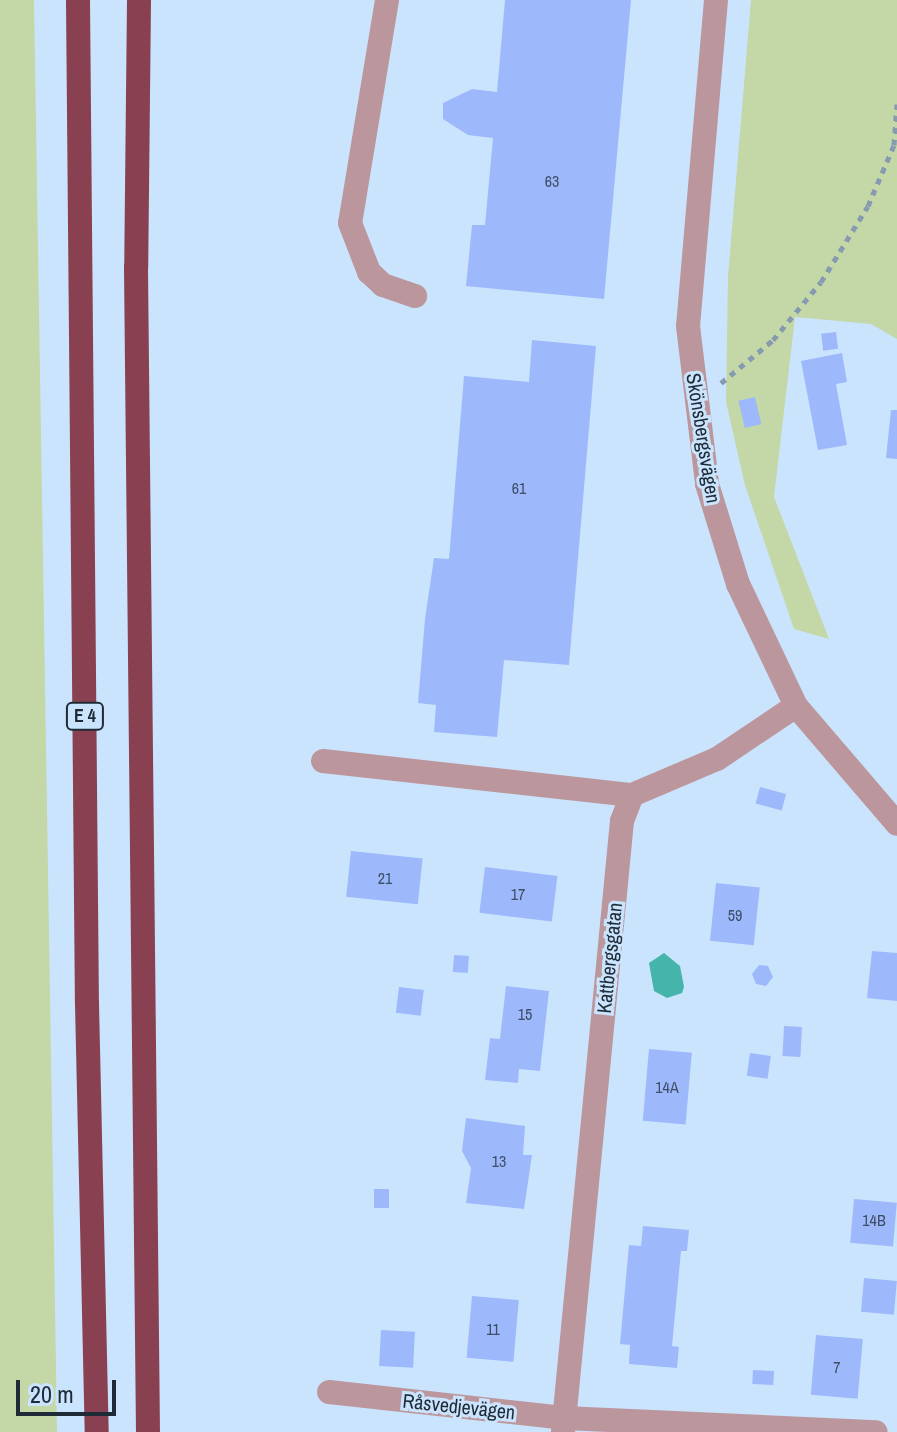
<!DOCTYPE html>
<html>
<head>
<meta charset="utf-8">
<style>
	body { margin:0 }
	#map { position:relative; width:897px; height:1432px; overflow:hidden; background:#cae4fd; font-family:"Archivo Narrow",sans-serif }
	div>[style] { position:absolute }
	.green>* { inset:0; background:#c3d7a7 }
	.water>* { inset:0; background:#45b4aa }
	.building>* { inset:0; background:#9db9fb; transform-origin:0 0 }
	.path>* { height:5px; margin-top:-2.5px; transform-origin:0; background:repeating-linear-gradient(90deg,#869baf 0 6px,transparent 0 12px) }
	.minor>* { height:24px; margin:-12px; padding:0 12px; transform-origin:12px; border-radius:12px; background:#bc969d }
	.highway>* { height:24px; margin:-12px; padding:0 12px; transform-origin:12px; border-radius:12px; background:#894051 }
	span { translate:-50% -50%; white-space:nowrap; text-align:center; line-height:1.15; -webkit-text-stroke:6px #cae4fd; paint-order:stroke }
	.number-label { font-size:16px; color:#3e4e67 }
	.number-label span { -webkit-text-stroke-width:0 }
	.shield-label span { padding:2px 6px; background:#cae4fd; border:2px solid; border-radius:6px; -webkit-text-stroke-width:0 }
	.shield-label { font-size:18px; color:#1e2b36; font-weight:700 }
	.street-label { font-size:20px; color:#1e2b36 }
	.scale { position:absolute; left:16px; top:1380px; width:100px; height:36px; box-sizing:border-box; border:4px solid #1e2b36; border-top:0; padding-left:10px; font-size:24px; line-height:28px; white-space:nowrap; color:#1e2b36; -webkit-text-stroke:6px #cae4fd; paint-order:stroke }
</style>
</head>
<body>
<div id="map">
	<div class="green">
		<i style="clip-path:polygon(0 0,34px 0,57px 1432px,0 1432px)"></i>
		<i style="clip-path:polygon(751px 0,897px 0,897px 339px,871px 324px,795px 317px,774px 497px,829px 639px,794px 629px,745px 485px,726px 402px,728px 277px)"></i>
	</div>
	<div class="water">
		<i style="clip-path:polygon(664px 953px,680px 966px,684px 987px,682px 993px,667px 998px,654px 991px,649px 963px)"></i>
	</div>
	<div class="building">
		<i style="clip-path:polygon(505px 0,631px 0,604px 299px,466px 286px,472px 225px,485px 225px,493px 138px,468px 135px,443px 119px,443px 103px,472px 89px,497px 92px)"></i>
		<i style="left:836px;top:332px;width:17px;height:15px;rotate:83deg"></i>
		<i style="clip-path:polygon(532px 340px,596px 346px,569px 665px,504px 660px,497px 737px,434px 732px,436px 705px,418px 703px,425px 619px,434px 558px,449px 559px,464px 376px,529px 382px)"></i>
		<i style="clip-path:polygon(842px 353px,847px 382px,836px 384px,847px 445px,818px 450px,801px 361px)"></i>
		<i style="left:755px;top:397px;width:28px;height:17px;rotate:77deg"></i>
		<i style="clip-path:polygon(891px 410px,897px 410px,897px 459px,886px 458px)"></i>
		<i style="left:760px;top:787px;width:27px;height:17px;rotate:15deg"></i>
		<i style="left:351px;top:851px;width:72px;height:46px;rotate:6deg"></i>
		<i style="left:485px;top:867px;width:73px;height:46px;rotate:7deg"></i>
		<i style="left:716px;top:883px;width:44px;height:58px;rotate:6deg"></i>
		<i style="clip-path:polygon(872px 951px,897px 953px,897px 1001px,867px 998px)"></i>
		<i style="left:454px;top:955px;width:15px;height:17px;rotate:4deg"></i>
		<i style="clip-path:polygon(759px 965px,768px 966px,773px 977px,766px 986px,756px 984px,752px 974px)"></i>
		<i style="clip-path:polygon(506px 986px,549px 991px,540px 1071px,519px 1069px,518px 1083px,485px 1080px,490px 1038px,500px 1039px)"></i>
		<i style="left:399px;top:987px;width:25px;height:26px;rotate:7deg"></i>
		<i style="left:784px;top:1026px;width:18px;height:30px;rotate:3deg"></i>
		<i style="left:649px;top:1049px;width:43px;height:72px;rotate:5deg"></i>
		<i style="left:750px;top:1053px;width:21px;height:23px;rotate:8deg"></i>
		<i style="clip-path:polygon(466px 1118px,525px 1126px,523px 1155px,532px 1155px,524px 1209px,466px 1203px,471px 1168px,462px 1151px)"></i>
		<i style="left:389px;top:1189px;width:19px;height:15px;rotate:90deg"></i>
		<i style="left:854px;top:1199px;width:43px;height:44px;rotate:5deg"></i>
		<i style="clip-path:polygon(643px 1226px,689px 1230px,687px 1251px,681px 1251px,672px 1346px,679px 1347px,677px 1368px,629px 1364px,630px 1345px,620px 1344px,629px 1245px,641px 1246px)"></i>
		<i style="left:864px;top:1278px;width:33px;height:34px;rotate:5deg"></i>
		<i style="left:472px;top:1296px;width:47px;height:62px;rotate:5deg"></i>
		<i style="left:381px;top:1330px;width:34px;height:36px;rotate:3deg"></i>
		<i style="left:816px;top:1335px;width:47px;height:60px;rotate:5deg"></i>
		<i style="left:753px;top:1370px;width:21px;height:14px;rotate:3deg"></i>
	</div>
	<div class="path">
		<i style="left:721px;top:383px;width:67px;rotate:-39.6deg"></i>
		<i style="left:773px;top:340px;width:75px;rotate:-50.4deg"></i>
		<i style="left:821px;top:282px;width:89px;rotate:-58.3deg"></i>
		<i style="left:868px;top:206px;width:66px;rotate:-66.9deg"></i>
		<i style="left:894px;top:145px;width:41px;rotate:-85.8deg"></i>
	</div>
	<div class="minor">
		<i style="left:387px;top:0;width:226px;rotate:99.4deg"></i>
		<i style="left:350px;top:223px;width:53px;rotate:68.8deg"></i>
		<i style="left:369px;top:272px;width:19px;rotate:43deg"></i>
		<i style="left:383px;top:285px;width:34px;rotate:19deg"></i>
		<i style="left:716px;top:0;width:327px;rotate:94.9deg"></i>
		<i style="left:688px;top:326px;width:159px;rotate:83.1deg"></i>
		<i style="left:707px;top:484px;width:105px;rotate:72.8deg"></i>
		<i style="left:738px;top:584px;width:135px;rotate:64.6deg"></i>
		<i style="left:796px;top:706px;width:155px;rotate:49.4deg"></i>
		<i style="left:323px;top:761px;width:311px;rotate:6.3deg"></i>
		<i style="left:632px;top:795px;width:28px;rotate:111deg"></i>
		<i style="left:622px;top:821px;width:614px;rotate:95.52deg"></i>
		<i style="left:632px;top:795px;width:92px;rotate:-23deg"></i>
		<i style="left:717px;top:759px;width:95px;rotate:-33.9deg"></i>
		<i style="left:329px;top:1392px;width:236px;rotate:6.3deg"></i>
		<i style="left:564px;top:1418px;width:312px;rotate:2.6deg"></i>
	</div>
	<div class="highway">
		<i style="left:78px;top:0;width:1004px;rotate:89.49deg"></i>
		<i style="left:87px;top:1004px;width:428px;rotate:88.7deg"></i>
		<i style="left:139px;top:0;width:268px;rotate:90.6deg"></i>
		<i style="left:136px;top:268px;width:1164px;rotate:89.41deg"></i>
	</div>
	<div class="number-label">
		<span style="left:552px;top:181px">63</span>
		<span style="left:519px;top:488px">61</span>
		<span style="left:385px;top:878px">21</span>
		<span style="left:518px;top:894px">17</span>
		<span style="left:735px;top:915px">59</span>
		<span style="left:525px;top:1014px">15</span>
		<span style="left:667px;top:1087px">14A</span>
		<span style="left:499px;top:1161px">13</span>
		<span style="left:874px;top:1220px">14B</span>
		<span style="left:493px;top:1329px">11</span>
		<span style="left:837px;top:1367px">7</span>
	</div>
	<div class="shield-label">
		<span style="left:85px;top:716px">E 4</span>
	</div>
	<div class="street-label">
		<span style="left:704px;top:438px;rotate:81deg">Skönsbergsvägen</span>
		<span style="left:609px;top:958px;rotate:-84deg">Kattbergsgatan</span>
		<span style="left:459px;top:1406px;rotate:6deg">Råsvedjevägen</span>
	</div>
	<div class="scale">20 m</div>
</div>
</body>
</html>
